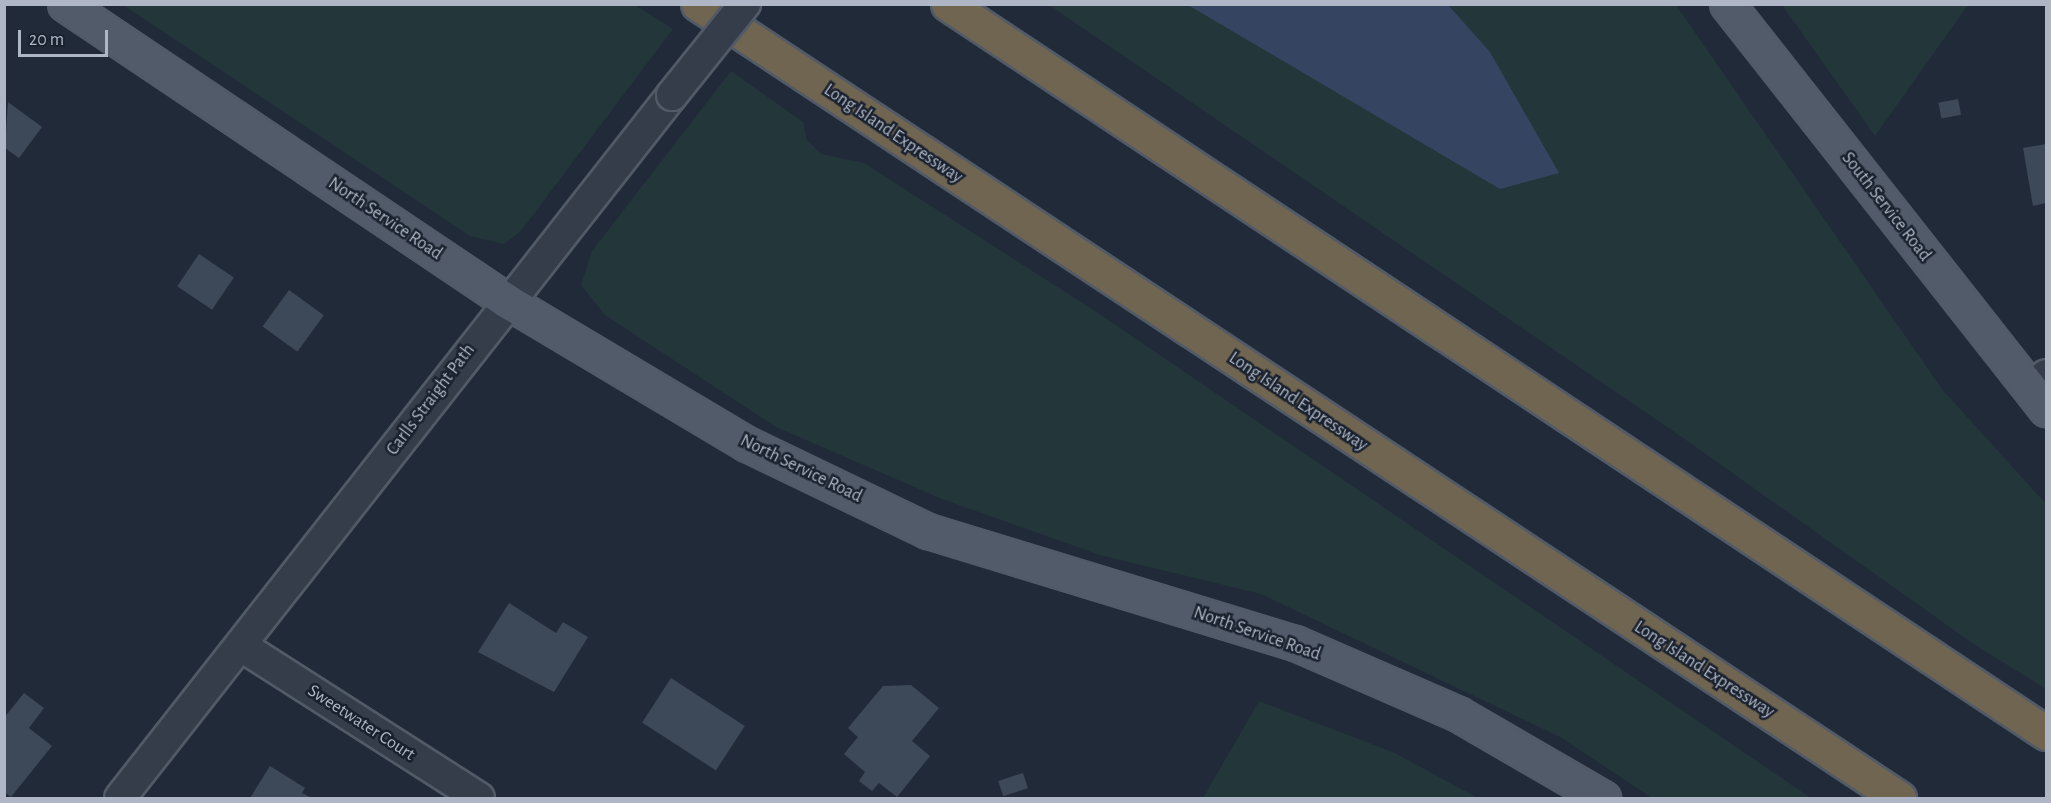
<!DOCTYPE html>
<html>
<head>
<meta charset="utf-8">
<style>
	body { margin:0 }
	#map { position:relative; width:2051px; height:803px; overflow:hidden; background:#212a39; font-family:"Alegreya Sans",sans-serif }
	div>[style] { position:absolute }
	.green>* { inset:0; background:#23363a }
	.water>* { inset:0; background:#354561 }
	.building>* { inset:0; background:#3d4859; transform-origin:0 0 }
	.roads { filter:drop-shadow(2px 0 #525a67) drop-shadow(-2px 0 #525a67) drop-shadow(0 2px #525a67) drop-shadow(0 -2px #525a67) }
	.minor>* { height:30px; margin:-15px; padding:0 15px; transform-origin:15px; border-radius:15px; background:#353c4a }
	.major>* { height:33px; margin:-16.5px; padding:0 16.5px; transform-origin:16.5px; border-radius:16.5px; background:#525b6a }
	.highway>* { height:33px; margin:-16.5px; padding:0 16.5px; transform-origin:16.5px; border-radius:16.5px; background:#706551 }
	.bridges { filter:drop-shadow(2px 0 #525a67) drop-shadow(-2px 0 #525a67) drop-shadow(0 2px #525a67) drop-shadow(0 -2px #525a67) }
	.minor-bridge>* { height:30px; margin:-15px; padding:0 15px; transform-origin:15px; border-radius:15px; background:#353c4a }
	span { translate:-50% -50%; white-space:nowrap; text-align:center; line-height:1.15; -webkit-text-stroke:5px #1a212e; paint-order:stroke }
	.street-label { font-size:18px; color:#afb7c6 }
	.frame { position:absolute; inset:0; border:6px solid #afb7c6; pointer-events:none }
	.scale { position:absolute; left:18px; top:30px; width:90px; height:27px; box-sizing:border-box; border:3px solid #afb7c6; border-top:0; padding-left:8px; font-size:18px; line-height:21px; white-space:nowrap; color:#afb7c6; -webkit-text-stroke:4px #1a212e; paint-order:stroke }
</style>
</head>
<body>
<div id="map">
	<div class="green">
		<i style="clip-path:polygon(635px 5px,673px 29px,521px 231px,504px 244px,470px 236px,123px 5px)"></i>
		<i style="clip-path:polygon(1049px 5px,1676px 5px,1942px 389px,2046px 504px,2046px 689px,1975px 645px,1686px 440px)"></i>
		<i style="clip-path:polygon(1782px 5px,1968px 5px,1875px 136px)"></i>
		<i style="clip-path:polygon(731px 71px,803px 122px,807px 140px,821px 154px,864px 163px,1095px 311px,1811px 798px,1652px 798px,1560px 737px,1261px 594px,1100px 555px,942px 499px,776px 427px,605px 315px,581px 285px,592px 251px)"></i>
		<i style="clip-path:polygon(1259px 701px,1395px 753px,1478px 798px,1203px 798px)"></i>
	</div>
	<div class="water">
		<i style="clip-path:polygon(1188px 5px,1448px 5px,1490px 52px,1559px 173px,1500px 189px)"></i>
	</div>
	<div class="building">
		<i style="left:1958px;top:99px;width:16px;height:20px;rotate:79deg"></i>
		<i style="clip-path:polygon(8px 102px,42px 127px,19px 158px,5px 148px)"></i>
		<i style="clip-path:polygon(2046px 144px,2046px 203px,2033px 206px,2023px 148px)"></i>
		<i style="left:199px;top:254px;width:42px;height:39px;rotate:34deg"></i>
		<i style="left:289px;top:290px;width:43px;height:45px;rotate:36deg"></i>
		<i style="clip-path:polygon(509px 603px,556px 633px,563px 622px,588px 637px,554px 692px,478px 652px)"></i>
		<i style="left:671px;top:678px;width:88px;height:53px;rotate:33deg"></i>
		<i style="clip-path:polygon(911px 685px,939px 708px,912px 741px,930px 756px,897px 797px,879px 783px,872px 791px,859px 781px,865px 772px,844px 754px,858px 737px,848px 728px,883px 686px)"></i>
		<i style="clip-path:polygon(24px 693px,44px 708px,29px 728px,52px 746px,11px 797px,4px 792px,4px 718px)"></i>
		<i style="clip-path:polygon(270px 766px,305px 788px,302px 793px,312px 798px,250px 798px)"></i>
		<i style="left:1023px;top:773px;width:16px;height:26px;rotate:72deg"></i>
	</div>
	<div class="roads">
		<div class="minor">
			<i style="left:2030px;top:389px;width:21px;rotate:-41deg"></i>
			<i style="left:243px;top:647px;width:280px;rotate:32.6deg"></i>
			<i style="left:120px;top:798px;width:894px;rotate:-51.86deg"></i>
		</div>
		<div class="major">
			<i style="left:65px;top:4px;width:533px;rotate:33.9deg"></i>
			<i style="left:507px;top:301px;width:279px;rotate:30.8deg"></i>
			<i style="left:747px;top:444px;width:201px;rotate:25.7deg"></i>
			<i style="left:928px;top:531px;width:384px;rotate:17deg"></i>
			<i style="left:1295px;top:643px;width:178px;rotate:23.5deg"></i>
			<i style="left:1458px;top:714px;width:168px;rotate:30.1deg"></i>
			<i style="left:1727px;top:4px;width:516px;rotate:51.77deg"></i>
		</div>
		<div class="highway">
			<i style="left:698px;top:4px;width:1440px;rotate:33.47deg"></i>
			<i style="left:948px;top:4px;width:1318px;rotate:33.58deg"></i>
		</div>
	</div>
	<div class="bridges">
		<div class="minor-bridge">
			<i style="left:672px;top:95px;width:117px;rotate:-51.3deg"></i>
		</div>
	</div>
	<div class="street-label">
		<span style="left:893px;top:134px;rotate:34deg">Long Island Expressway</span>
		<span style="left:1886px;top:207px;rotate:52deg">South Service Road</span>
		<span style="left:385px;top:219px;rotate:34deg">North Service Road</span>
		<span style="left:431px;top:400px;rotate:-53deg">Carlls Straight Path</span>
		<span style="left:1298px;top:402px;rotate:34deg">Long Island Expressway</span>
		<span style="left:801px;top:469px;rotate:26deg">North Service Road</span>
		<span style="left:1257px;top:634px;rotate:19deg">North Service Road</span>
		<span style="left:1704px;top:670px;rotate:33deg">Long Island Expressway</span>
		<span style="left:361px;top:723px;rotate:33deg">Sweetwater Court</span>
	</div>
	<div class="frame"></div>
	<div class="scale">20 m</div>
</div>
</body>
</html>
